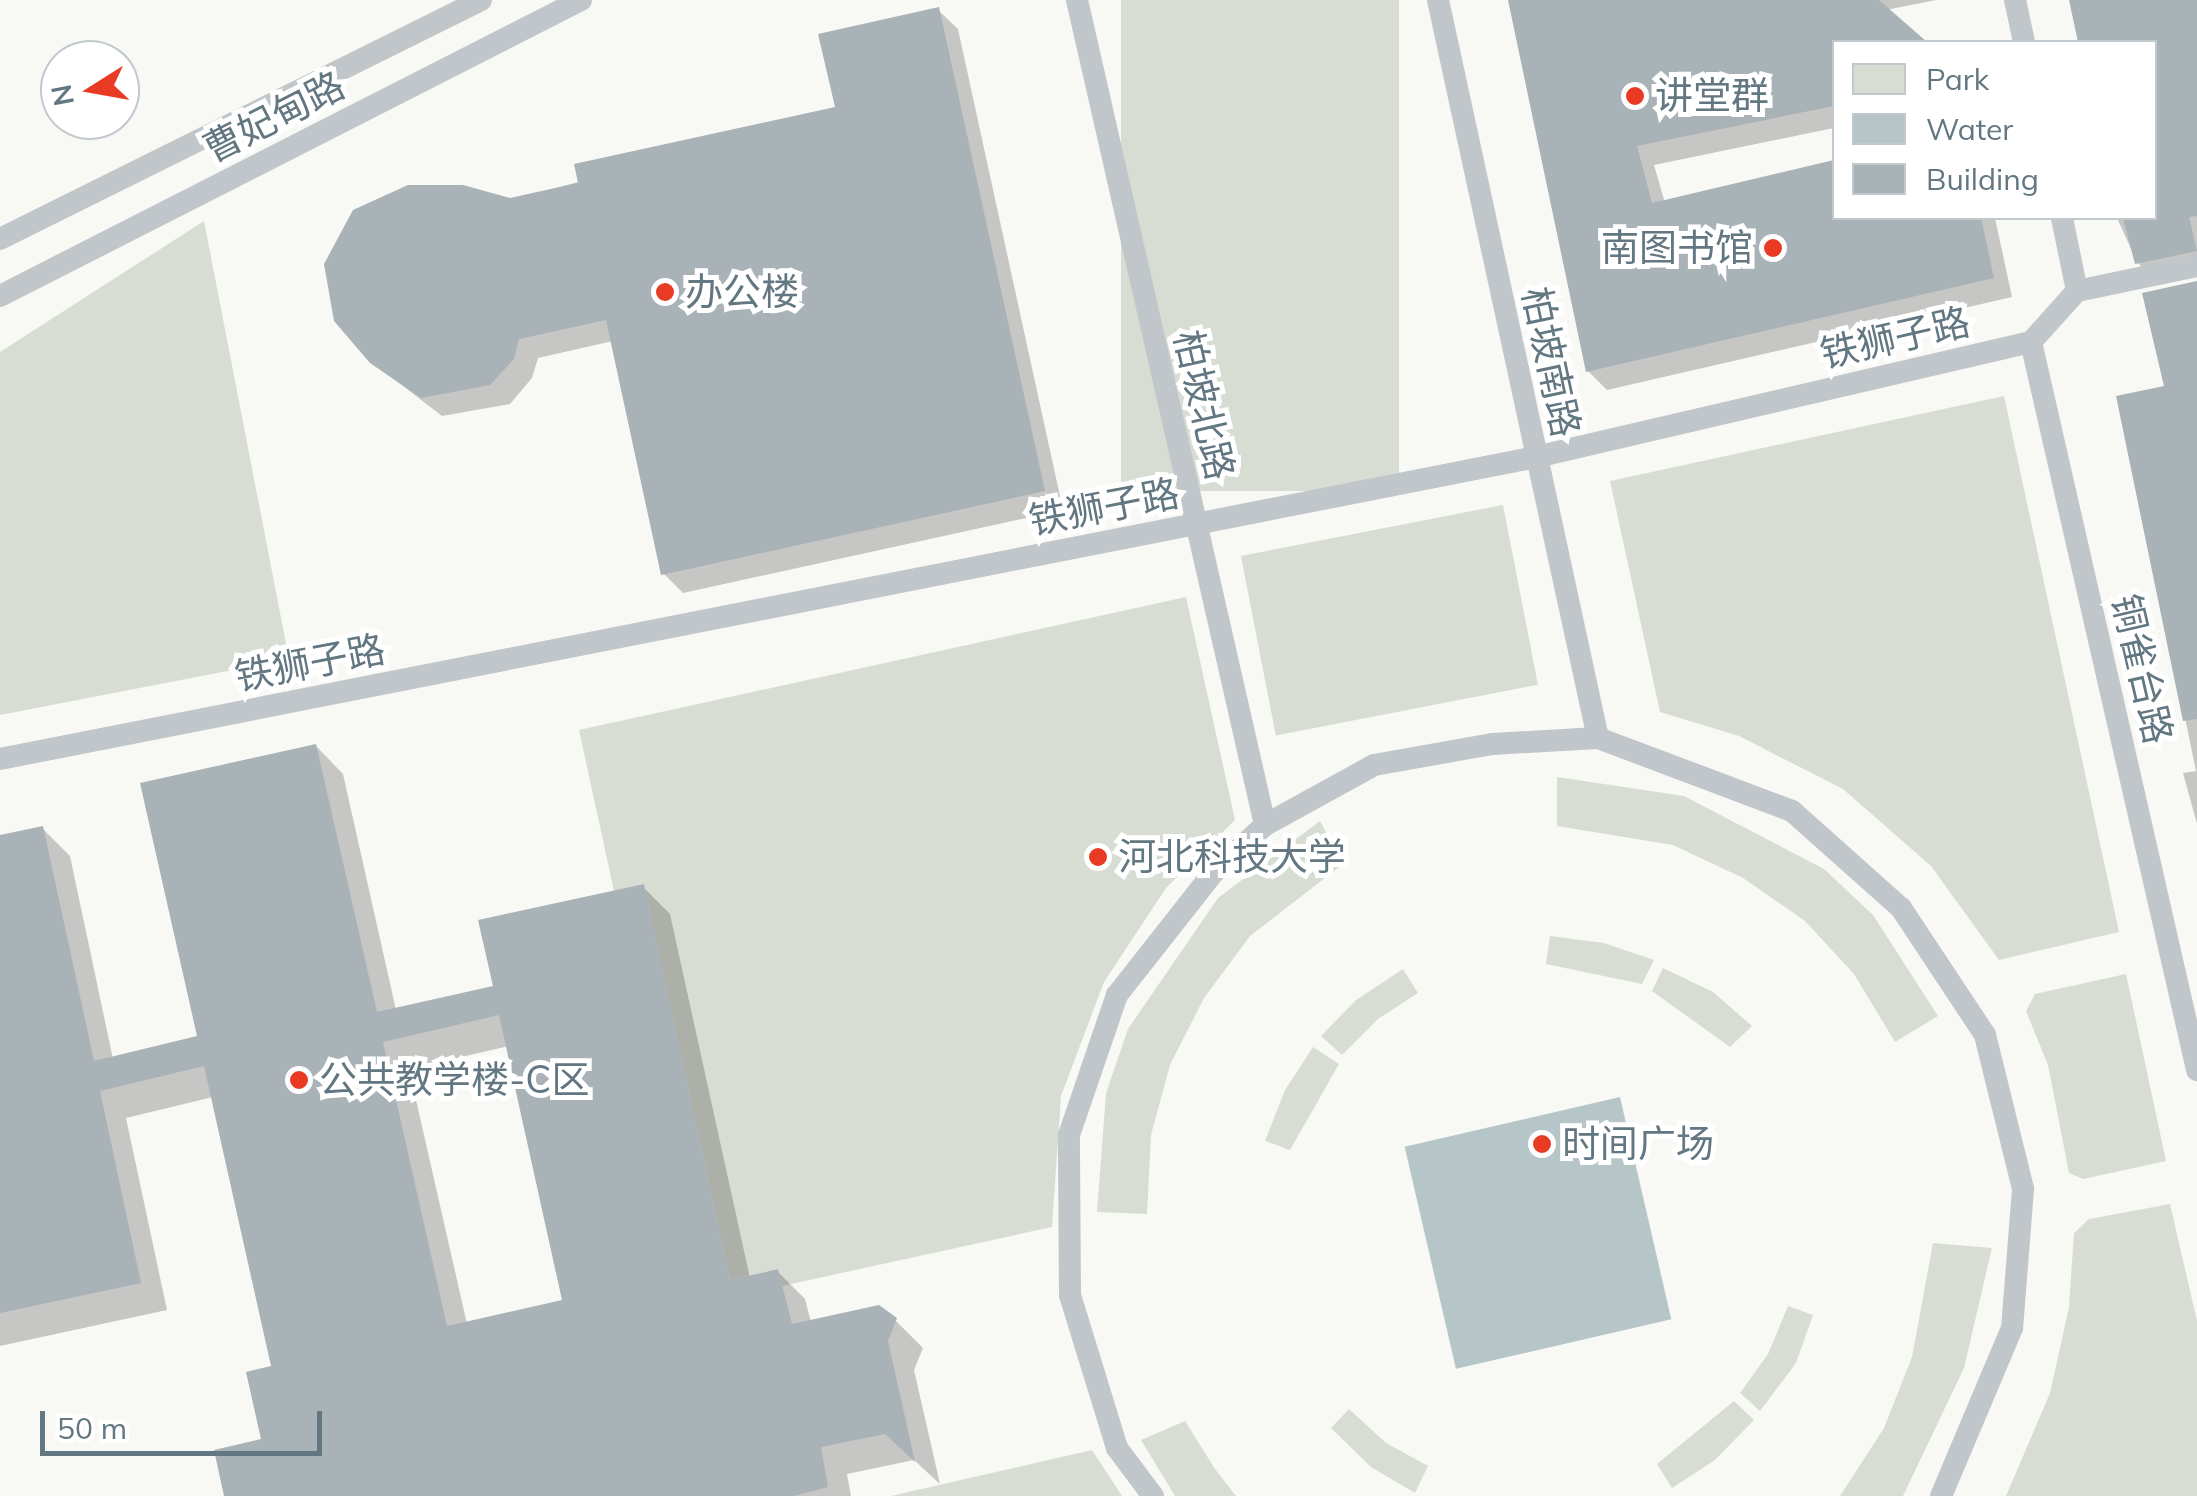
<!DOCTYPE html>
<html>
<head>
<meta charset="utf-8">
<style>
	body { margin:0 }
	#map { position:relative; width:2197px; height:1496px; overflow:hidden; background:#f8f8f5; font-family:Mulish,"Noto Sans SC",sans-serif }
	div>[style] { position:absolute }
	.green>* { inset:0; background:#d8ddd4; transform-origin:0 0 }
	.water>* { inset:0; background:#b6c6c8; transform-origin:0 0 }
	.shadow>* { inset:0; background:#0003 }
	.building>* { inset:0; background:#a8b2b7 }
	.lane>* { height:22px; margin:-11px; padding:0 11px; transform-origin:11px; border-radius:11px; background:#c0c6c9 }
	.dots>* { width:28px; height:28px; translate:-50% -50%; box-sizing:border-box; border:5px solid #fff; border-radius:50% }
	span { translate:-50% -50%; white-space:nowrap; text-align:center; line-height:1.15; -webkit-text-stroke:10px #fff; paint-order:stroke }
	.poi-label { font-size:38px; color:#627781 }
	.left { translate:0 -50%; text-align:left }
	.right { translate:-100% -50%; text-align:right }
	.street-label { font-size:38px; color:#627781 }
	.legend { position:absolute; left:1832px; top:40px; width:325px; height:180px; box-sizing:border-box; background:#fff; border:2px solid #c0c9cd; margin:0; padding:12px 18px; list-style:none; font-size:30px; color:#627781 }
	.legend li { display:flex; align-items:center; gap:20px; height:50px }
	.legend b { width:50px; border:2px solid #c0c9cd }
	.north { position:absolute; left:40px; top:40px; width:100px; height:100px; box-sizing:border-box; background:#fff; border:2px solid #c0c9cd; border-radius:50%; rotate:259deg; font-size:28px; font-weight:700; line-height:40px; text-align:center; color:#627781 }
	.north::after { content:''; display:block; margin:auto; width:35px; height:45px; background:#e93a24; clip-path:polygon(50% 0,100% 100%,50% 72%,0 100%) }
	.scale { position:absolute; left:40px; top:1411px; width:282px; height:45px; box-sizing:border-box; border:5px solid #627781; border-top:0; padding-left:12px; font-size:30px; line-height:35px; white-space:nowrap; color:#627781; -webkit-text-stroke:8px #fff; paint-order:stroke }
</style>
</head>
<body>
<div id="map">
	<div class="green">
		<i style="left:1121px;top:0;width:278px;height:491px"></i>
		<i style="clip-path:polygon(204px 221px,289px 659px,0 715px,0 352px)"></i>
		<i style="clip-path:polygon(2004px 396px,2119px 932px,1999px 960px,1931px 866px,1843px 789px,1739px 736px,1660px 712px,1610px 481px)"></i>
		<i style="left:1503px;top:505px;width:183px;height:267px;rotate:79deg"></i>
		<i style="clip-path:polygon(1186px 597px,1235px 820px,1166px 888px,1104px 982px,1061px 1096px,1052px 1227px,782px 1286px,778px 1269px,730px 1280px,644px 885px,614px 891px,579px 730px)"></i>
		<i style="clip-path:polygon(1557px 777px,1684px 796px,1824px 869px,1873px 915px,1938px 1016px,1895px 1042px,1854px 974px,1805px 921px,1743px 878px,1673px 845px,1557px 826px)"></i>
		<i style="clip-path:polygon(1320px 821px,1343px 864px,1250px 936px,1204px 998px,1170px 1065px,1151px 1135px,1147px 1214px,1097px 1212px,1106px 1093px,1128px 1029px,1218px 898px)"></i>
		<i style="clip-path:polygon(1550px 936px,1604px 943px,1654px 960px,1642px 984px,1546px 964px)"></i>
		<i style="clip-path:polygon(1663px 968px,1713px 992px,1752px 1026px,1730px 1047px,1652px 991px)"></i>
		<i style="clip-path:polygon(1403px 969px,1418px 993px,1378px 1019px,1342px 1055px,1321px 1036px,1356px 1000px)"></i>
		<i style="clip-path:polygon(2126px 974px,2166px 1161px,2083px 1179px,2069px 1173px,2048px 1065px,2026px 1011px,2035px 994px)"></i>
		<i style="clip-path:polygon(1313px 1047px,1339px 1064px,1290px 1150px,1265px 1141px,1285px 1090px)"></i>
		<i style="clip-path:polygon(2170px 1204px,2197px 1321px,2197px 1496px,2006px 1496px,2050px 1393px,2069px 1307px,2074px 1233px,2089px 1219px)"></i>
		<i style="clip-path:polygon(1933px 1243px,1992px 1248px,1964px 1368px,1903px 1496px,1840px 1496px,1884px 1428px,1912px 1357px)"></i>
		<i style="clip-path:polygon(1788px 1306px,1813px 1315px,1796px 1363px,1760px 1411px,1740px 1393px,1768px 1354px)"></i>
		<i style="clip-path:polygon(1734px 1401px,1754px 1420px,1715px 1460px,1672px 1488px,1657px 1464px)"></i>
		<i style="clip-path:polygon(1349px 1409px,1386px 1443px,1428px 1466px,1415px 1493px,1371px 1467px,1331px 1428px)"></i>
		<i style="clip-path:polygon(1185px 1421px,1215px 1469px,1236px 1496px,1175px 1496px,1141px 1440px)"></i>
		<i style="clip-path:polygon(1092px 1450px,1122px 1496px,891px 1496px)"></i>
	</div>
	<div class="water">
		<i style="left:1620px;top:1097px;width:228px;height:221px;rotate:77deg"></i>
	</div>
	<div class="shadow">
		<i style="clip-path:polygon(1511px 0,1936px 0,1886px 10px,1923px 42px,1834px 42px,1834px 128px,1654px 165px,1665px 203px,1834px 163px,1834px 218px,1995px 218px,2012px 297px,1607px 390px,1588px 371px)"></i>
		<i style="clip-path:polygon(2072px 0,2197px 0,2197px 274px,2156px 282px,2137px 262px,2117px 218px,2154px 218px,2154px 42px,2080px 42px)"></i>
		<i style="clip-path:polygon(938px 10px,958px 29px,1063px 510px,683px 593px,664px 574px,613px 341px,538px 358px,532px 378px,510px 404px,442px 416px,372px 362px,510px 201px,838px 109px)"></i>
		<i style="clip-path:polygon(2197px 283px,2197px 824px,2183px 773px,2196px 771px,2119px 398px,2167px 388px)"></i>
		<i style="clip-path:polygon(evenodd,316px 746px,343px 774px,396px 1010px,496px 987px,643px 887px,670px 914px,750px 1278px,778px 1272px,805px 1299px,811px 1322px,895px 1320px,923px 1348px,914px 1370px,940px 1484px,914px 1460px,847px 1474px,851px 1496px,226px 1496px,264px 1441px,274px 1368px,213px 1097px,126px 1118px,167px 1310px,0 1346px,0 838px,43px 829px,70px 856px,113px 1059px,200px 1038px,316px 746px,509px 1046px,565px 1302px,467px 1324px,409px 1069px,509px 1046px)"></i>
	</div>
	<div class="building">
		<i style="clip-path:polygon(1508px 0,1879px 0,1927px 42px,1834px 42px,1834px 106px,1637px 146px,1652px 203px,1834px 160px,1834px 218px,1981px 218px,1994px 278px,1586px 372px)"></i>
		<i style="clip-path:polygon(2069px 0,2197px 0,2197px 216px,2189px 217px,2197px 251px,2135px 264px,2123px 218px,2154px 218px,2154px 42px,2078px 42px)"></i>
		<i style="clip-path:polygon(939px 7px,1045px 491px,661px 575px,606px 320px,519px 339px,514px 359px,490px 385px,421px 398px,370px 363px,334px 321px,324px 264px,353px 210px,408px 185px,463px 185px,510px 198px,578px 183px,574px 164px,835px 107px,818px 34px)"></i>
		<i style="clip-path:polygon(2197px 281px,2197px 719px,2183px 721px,2116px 396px,2164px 386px,2142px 293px)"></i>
		<i style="clip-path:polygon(evenodd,316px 744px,377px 1012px,493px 986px,478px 920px,644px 884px,730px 1280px,778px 1269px,792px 1324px,879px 1305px,897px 1318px,888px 1341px,915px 1462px,885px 1434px,821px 1447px,828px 1487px,794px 1496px,224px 1496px,214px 1450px,261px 1439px,246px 1372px,271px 1366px,204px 1066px,100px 1091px,141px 1283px,0 1313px,0 835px,43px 826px,94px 1061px,197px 1036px,140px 783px,316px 744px,499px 1015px,562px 1300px,447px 1326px,383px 1042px,499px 1015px)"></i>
	</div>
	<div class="lane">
		<i style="left:1077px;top:0;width:846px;rotate:77.16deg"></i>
		<i style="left:1438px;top:0;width:755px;rotate:77.77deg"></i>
		<i style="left:2015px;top:0;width:43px;rotate:77.9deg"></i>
		<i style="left:2062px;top:218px;width:75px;rotate:78.4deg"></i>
		<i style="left:0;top:239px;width:537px;rotate:-26.42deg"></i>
		<i style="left:0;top:296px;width:652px;rotate:-27deg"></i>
		<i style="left:2031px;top:342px;width:747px;rotate:77.15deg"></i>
		<i style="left:0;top:759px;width:1565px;rotate:-11.12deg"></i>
		<i style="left:1536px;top:457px;width:508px;rotate:-13.08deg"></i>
		<i style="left:2031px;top:342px;width:69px;rotate:-48deg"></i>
		<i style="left:2077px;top:291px;width:123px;rotate:-11.8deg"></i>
		<i style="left:1153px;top:1496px;width:60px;rotate:-126.9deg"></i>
		<i style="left:1117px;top:1448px;width:160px;rotate:-107.1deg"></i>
		<i style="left:1070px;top:1295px;width:160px;rotate:-90.4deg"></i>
		<i style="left:1069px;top:1135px;width:148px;rotate:-71.1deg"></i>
		<i style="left:1117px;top:995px;width:155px;rotate:-51.8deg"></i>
		<i style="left:1213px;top:873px;width:71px;rotate:-42.7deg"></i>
		<i style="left:1265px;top:825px;width:124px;rotate:-28.8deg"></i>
		<i style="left:1374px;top:765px;width:120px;rotate:-10.1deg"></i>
		<i style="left:1492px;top:744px;width:106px;rotate:-3.2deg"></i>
		<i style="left:1598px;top:738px;width:207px;rotate:20.6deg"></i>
		<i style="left:1792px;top:811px;width:146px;rotate:41.7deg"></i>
		<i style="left:1901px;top:908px;width:152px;rotate:56.5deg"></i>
		<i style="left:1985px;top:1035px;width:159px;rotate:76.1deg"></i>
		<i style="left:2023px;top:1189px;width:139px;rotate:94.5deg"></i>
		<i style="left:2012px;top:1328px;width:182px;rotate:112.9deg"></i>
	</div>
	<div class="dots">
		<i style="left:1635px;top:96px;background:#e93a24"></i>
		<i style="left:1773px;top:248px;background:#e93a24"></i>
		<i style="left:665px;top:292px;background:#e93a24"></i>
		<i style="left:1098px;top:857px;background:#e93a24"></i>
		<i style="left:299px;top:1080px;background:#e93a24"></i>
		<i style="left:1542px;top:1144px;background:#e93a24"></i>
	</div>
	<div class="poi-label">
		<span class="left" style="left:1655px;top:96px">讲堂群</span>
		<span class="right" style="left:1753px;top:248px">南图书馆</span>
		<span class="left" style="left:685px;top:292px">办公楼</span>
		<span class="left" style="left:1118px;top:857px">河北科技大学</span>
		<span class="left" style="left:319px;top:1080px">公共教学楼-C区</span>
		<span class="left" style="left:1562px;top:1144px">时间广场</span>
	</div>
	<div class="street-label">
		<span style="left:274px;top:117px;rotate:-27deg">曹妃甸路</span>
		<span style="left:1895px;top:338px;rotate:-13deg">铁狮子路</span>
		<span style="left:1551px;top:362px;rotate:78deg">柏坡南路</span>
		<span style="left:1204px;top:405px;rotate:77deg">柏坡北路</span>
		<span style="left:1104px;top:507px;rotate:-11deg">铁狮子路</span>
		<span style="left:310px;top:663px;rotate:-11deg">铁狮子路</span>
		<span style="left:2142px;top:669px;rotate:77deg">铜雀台路</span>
	</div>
	<ul class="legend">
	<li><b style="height:28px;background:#d8ddd4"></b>Park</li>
	<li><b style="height:28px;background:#b6c6c8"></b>Water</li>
	<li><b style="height:28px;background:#a8b2b7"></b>Building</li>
	</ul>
	<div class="north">N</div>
	<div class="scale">50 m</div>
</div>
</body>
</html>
